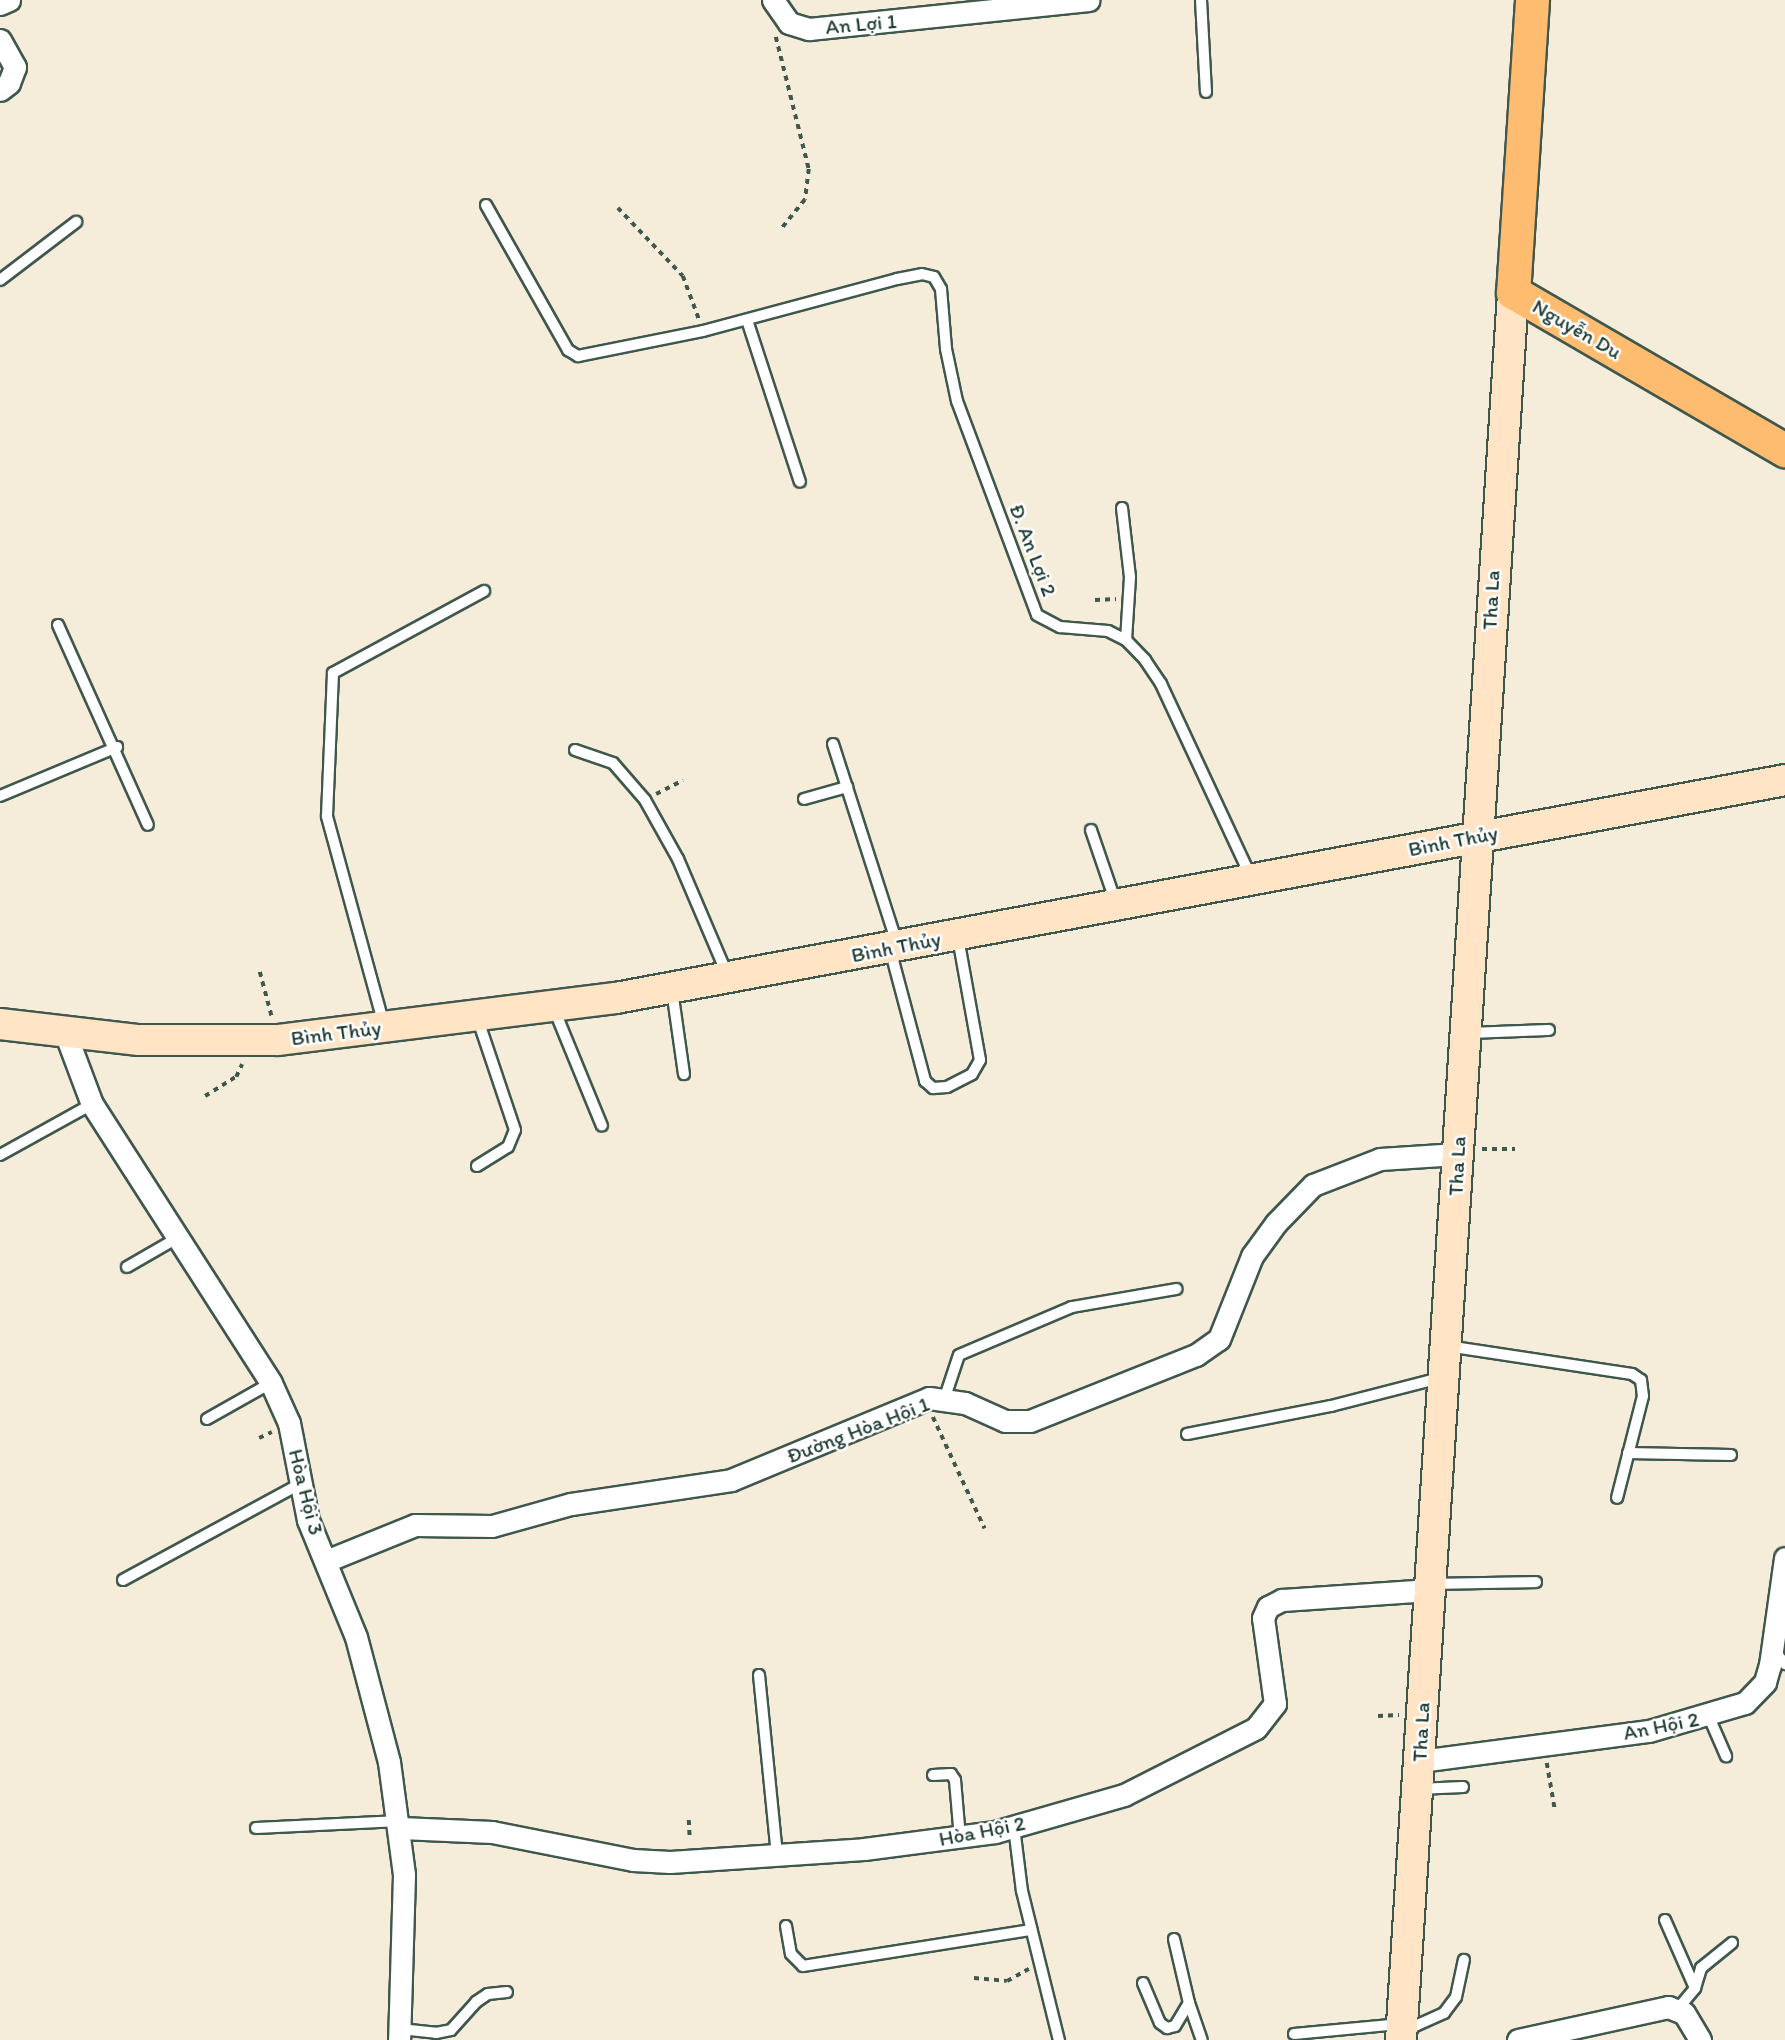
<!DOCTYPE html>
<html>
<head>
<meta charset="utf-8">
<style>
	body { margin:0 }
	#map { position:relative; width:1785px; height:2040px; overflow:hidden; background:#f5edda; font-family:Itim,sans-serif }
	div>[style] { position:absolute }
	.path>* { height:3.5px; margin-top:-1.75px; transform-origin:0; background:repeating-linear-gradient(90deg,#3f574d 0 5px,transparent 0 10px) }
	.roads { filter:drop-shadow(2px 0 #3f574d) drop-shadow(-2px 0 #3f574d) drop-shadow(0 2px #3f574d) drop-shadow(0 -2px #3f574d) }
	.lane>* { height:10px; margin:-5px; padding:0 5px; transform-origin:5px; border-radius:5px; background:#fff }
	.street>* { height:21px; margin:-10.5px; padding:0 10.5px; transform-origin:10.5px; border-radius:10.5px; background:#fff }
	.secondary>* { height:30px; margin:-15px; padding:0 15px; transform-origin:15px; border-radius:15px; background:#ffe4c6 }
	.primary>* { height:33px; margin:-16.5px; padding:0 16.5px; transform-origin:16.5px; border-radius:16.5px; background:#febc70 }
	span { translate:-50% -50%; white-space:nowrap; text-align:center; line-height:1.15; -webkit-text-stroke:5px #fff; paint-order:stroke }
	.street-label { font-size:21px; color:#1f3d34 }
</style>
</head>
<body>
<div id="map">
	<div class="path">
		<i style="left:776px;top:37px;width:136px;rotate:76deg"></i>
		<i style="left:809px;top:169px;width:31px;rotate:97deg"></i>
		<i style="left:805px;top:200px;width:36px;rotate:129deg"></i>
		<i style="left:618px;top:208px;width:94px;rotate:46.3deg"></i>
		<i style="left:683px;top:276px;width:46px;rotate:69.6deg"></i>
		<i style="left:1095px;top:600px;width:21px;rotate:-3deg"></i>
		<i style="left:656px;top:794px;width:30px;rotate:-27deg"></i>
		<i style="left:260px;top:972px;width:47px;rotate:75.1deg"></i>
		<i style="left:205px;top:1096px;width:36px;rotate:-32deg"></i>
		<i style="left:236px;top:1077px;width:14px;rotate:-65deg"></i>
		<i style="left:1482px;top:1149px;width:33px"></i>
		<i style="left:933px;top:1417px;width:123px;rotate:65.1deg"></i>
		<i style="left:259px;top:1438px;width:14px;rotate:-25deg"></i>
		<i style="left:1378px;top:1716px;width:21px;rotate:-3deg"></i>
		<i style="left:1547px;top:1763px;width:48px;rotate:80.3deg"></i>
		<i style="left:689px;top:1820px;width:20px;rotate:87deg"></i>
		<i style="left:974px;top:1978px;width:33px;rotate:5deg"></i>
		<i style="left:1007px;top:1981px;width:25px;rotate:-29deg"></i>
	</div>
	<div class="roads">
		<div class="lane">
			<i style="left:1201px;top:0;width:92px;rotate:86.9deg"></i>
			<i style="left:486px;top:205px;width:167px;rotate:60.5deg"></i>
			<i style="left:568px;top:350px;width:12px;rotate:31deg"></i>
			<i style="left:578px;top:356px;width:127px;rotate:-11.3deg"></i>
			<i style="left:703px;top:331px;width:201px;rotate:-15deg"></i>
			<i style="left:897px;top:279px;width:25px;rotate:-11deg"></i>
			<i style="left:922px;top:274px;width:12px;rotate:14deg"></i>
			<i style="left:934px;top:277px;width:14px;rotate:60deg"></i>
			<i style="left:941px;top:289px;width:60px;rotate:85.2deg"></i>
			<i style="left:946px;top:349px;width:53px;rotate:78.1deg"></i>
			<i style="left:957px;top:401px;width:228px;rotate:69.5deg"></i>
			<i style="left:1037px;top:615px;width:26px;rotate:28deg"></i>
			<i style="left:1060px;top:627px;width:48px;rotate:4.8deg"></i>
			<i style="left:1108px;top:631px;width:20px;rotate:27deg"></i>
			<i style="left:1126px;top:640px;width:28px;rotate:46deg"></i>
			<i style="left:1145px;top:660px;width:29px;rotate:56deg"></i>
			<i style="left:1161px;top:684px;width:213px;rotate:65deg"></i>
			<i style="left:0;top:280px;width:96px;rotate:-37.3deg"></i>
			<i style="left:747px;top:320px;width:170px;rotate:71.9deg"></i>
			<i style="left:1122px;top:508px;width:69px;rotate:83.4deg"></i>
			<i style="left:1130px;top:577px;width:63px;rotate:93.6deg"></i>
			<i style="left:58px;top:625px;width:219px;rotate:65.8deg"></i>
			<i style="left:833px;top:744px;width:209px;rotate:72.2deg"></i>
			<i style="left:575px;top:750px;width:40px;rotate:18.9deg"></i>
			<i style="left:613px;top:763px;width:49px;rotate:49.1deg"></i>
			<i style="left:645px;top:800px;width:68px;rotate:60.8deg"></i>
			<i style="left:678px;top:859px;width:125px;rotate:66.9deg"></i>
			<i style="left:0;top:796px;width:127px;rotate:-22.7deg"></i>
			<i style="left:804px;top:799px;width:45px;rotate:-15.6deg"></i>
			<i style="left:1091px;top:830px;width:77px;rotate:71.1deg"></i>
			<i style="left:890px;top:949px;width:137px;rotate:75.1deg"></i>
			<i style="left:925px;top:1081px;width:11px;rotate:41deg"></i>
			<i style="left:933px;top:1088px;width:14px;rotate:-4deg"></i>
			<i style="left:947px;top:1087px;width:28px;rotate:-27deg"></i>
			<i style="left:972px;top:1074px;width:16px;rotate:-60deg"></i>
			<i style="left:980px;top:1060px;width:124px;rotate:-100.2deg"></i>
			<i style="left:672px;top:990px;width:85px;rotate:81.9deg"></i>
			<i style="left:554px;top:1009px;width:126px;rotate:67.7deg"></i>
			<i style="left:384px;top:1025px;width:217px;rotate:-105.3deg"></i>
			<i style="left:327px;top:816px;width:143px;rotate:-87.6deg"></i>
			<i style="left:333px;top:673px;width:172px;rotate:-28.5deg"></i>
			<i style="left:1468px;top:1033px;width:81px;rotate:-2.1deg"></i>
			<i style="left:0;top:1155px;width:105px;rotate:-29deg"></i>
			<i style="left:477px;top:1166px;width:36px;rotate:-32deg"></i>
			<i style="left:508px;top:1147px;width:18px;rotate:-68deg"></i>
			<i style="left:515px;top:1130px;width:119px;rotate:-108.6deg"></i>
			<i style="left:127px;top:1267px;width:60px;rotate:-30deg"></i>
			<i style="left:1447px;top:1346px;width:187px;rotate:8.6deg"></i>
			<i style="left:1632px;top:1374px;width:11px;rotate:34deg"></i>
			<i style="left:1641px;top:1380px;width:16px;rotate:83deg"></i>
			<i style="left:1643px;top:1396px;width:105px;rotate:104.3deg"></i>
			<i style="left:944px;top:1400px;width:47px;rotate:-71.6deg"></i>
			<i style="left:959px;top:1355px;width:123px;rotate:-23deg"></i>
			<i style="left:1072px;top:1307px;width:106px;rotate:-9.8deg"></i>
			<i style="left:207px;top:1419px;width:73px;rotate:-29.4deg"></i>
			<i style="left:1187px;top:1434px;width:147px;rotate:-11deg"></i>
			<i style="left:1331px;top:1406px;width:113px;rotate:-14.4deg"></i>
			<i style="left:1628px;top:1453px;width:103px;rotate:1.1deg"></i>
			<i style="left:123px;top:1580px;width:201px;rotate:-28.5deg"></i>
			<i style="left:1434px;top:1584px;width:102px;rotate:-1.1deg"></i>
			<i style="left:1774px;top:1650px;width:18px;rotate:52deg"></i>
			<i style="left:759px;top:1675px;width:180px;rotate:84.3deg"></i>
			<i style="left:1709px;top:1717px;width:43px;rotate:66.4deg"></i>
			<i style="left:933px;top:1775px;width:18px;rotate:-3deg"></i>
			<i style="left:951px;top:1774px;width:7px;rotate:56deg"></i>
			<i style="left:955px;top:1780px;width:58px;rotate:85.1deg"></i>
			<i style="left:1418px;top:1789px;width:45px;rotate:-2.5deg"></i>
			<i style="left:1014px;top:1827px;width:64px;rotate:82.9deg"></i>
			<i style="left:1022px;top:1891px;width:154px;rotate:76.1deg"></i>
			<i style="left:256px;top:1828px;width:144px;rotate:-2.8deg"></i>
			<i style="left:1665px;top:1920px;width:74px;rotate:66.2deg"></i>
			<i style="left:786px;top:1926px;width:28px;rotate:80deg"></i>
			<i style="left:791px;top:1954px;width:17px;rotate:45deg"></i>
			<i style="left:803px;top:1966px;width:231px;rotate:-9deg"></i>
			<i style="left:1174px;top:1939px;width:66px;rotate:76.8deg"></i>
			<i style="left:1143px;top:1983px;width:43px;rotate:67deg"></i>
			<i style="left:1160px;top:2023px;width:9px;rotate:36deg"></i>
			<i style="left:1167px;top:2028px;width:8px;rotate:-14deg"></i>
			<i style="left:1175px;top:2026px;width:27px;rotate:-59deg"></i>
			<i style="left:1189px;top:2003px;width:39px;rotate:71deg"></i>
			<i style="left:1676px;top:2011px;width:30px;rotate:-50deg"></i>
			<i style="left:1695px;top:1988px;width:21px;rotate:-73deg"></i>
			<i style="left:1701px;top:1968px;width:40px;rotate:-39deg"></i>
			<i style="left:400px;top:2029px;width:36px;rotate:6deg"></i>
			<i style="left:436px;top:2033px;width:15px;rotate:-11deg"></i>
			<i style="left:451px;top:2030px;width:38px;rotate:-48deg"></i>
			<i style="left:476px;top:2002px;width:14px;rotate:-34deg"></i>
			<i style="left:488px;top:1994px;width:19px;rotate:-6deg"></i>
			<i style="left:1404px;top:2031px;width:44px;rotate:-24.2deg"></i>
			<i style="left:1444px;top:2013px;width:20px;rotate:-53deg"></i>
			<i style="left:1456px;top:1997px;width:38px;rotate:-78deg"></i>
			<i style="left:1294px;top:2034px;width:105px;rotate:-5.4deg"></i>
		</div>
		<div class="street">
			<i style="left:773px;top:0;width:28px;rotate:55deg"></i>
			<i style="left:789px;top:23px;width:21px;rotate:17deg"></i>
			<i style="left:809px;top:29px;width:281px;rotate:-5.9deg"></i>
			<i style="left:0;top:4px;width:10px;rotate:-24deg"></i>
			<i style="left:0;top:40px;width:31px;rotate:61deg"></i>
			<i style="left:15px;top:67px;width:17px;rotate:111deg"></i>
			<i style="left:9px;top:83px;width:11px;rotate:142deg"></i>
			<i style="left:66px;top:1035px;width:74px;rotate:69.4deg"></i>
			<i style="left:92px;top:1104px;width:331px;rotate:57.3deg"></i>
			<i style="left:271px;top:1383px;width:44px;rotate:65.8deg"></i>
			<i style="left:289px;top:1423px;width:99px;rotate:78.9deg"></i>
			<i style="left:308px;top:1520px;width:126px;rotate:67.7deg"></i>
			<i style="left:356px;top:1637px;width:129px;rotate:75.2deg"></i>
			<i style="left:389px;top:1762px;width:114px;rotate:82.4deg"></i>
			<i style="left:404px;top:1875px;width:165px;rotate:91.7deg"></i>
			<i style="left:326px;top:1561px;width:96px;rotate:-22deg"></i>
			<i style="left:415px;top:1525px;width:77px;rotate:0.7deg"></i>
			<i style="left:492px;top:1526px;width:82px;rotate:-15.6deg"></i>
			<i style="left:571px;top:1504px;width:162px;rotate:-8.5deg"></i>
			<i style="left:731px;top:1480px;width:214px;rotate:-22.5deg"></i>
			<i style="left:929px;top:1398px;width:36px;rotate:8deg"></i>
			<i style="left:965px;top:1403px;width:44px;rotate:24.2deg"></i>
			<i style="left:1005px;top:1421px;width:25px"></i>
			<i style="left:1030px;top:1421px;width:179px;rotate:-21.7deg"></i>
			<i style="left:1196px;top:1355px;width:28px;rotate:-35deg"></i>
			<i style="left:1219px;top:1339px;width:89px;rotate:-68.3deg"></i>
			<i style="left:1252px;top:1256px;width:41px;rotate:-54deg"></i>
			<i style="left:1276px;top:1223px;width:53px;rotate:-45.8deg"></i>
			<i style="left:1313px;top:1185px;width:72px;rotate:-21.2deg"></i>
			<i style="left:1380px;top:1159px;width:77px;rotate:-3.7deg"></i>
			<i style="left:1420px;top:1761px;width:231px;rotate:-7.5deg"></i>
			<i style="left:1649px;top:1731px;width:100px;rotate:-16.3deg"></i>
			<i style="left:1745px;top:1703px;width:29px;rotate:-46deg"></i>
			<i style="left:1765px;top:1682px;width:18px;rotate:-74deg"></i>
			<i style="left:1770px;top:1665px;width:108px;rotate:-82deg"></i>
			<i style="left:401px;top:1828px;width:91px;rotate:2.5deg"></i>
			<i style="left:492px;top:1832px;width:144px;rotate:11.2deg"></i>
			<i style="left:633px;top:1860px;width:37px;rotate:3deg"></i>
			<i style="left:670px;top:1862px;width:194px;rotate:-3.8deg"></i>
			<i style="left:864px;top:1849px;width:132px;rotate:-7.4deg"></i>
			<i style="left:995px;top:1832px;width:134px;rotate:-16deg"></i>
			<i style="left:1124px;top:1795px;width:148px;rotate:-26.9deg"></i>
			<i style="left:1256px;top:1728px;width:31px;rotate:-52deg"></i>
			<i style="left:1275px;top:1704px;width:87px;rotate:-97.9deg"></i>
			<i style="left:1263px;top:1618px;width:12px;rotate:-66deg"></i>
			<i style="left:1268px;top:1607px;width:16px;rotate:-27deg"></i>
			<i style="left:1282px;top:1600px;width:145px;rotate:-3.9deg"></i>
			<i style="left:1518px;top:2040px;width:154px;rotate:-12.4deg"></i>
			<i style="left:1668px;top:2007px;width:17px;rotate:21deg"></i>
			<i style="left:1684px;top:2013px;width:31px;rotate:59deg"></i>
		</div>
		<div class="secondary">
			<i style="left:0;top:1024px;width:140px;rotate:6.6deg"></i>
			<i style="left:139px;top:1040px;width:139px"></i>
			<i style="left:278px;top:1040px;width:341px;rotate:-7.1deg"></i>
			<i style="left:616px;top:998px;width:1189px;rotate:-10.56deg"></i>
			<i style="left:1401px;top:2040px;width:1752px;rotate:-86.33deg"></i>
		</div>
		<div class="primary">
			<i style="left:1532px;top:0;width:293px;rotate:93.7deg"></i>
			<i style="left:1513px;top:292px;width:315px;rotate:30.2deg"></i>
		</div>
	</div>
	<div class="street-label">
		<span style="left:861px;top:24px;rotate:-5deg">An Lợi 1</span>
		<span style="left:1577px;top:329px;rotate:30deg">Nguyễn Du</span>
		<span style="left:1033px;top:550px;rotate:69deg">Đ. An Lợi 2</span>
		<span style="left:1491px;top:600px;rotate:-87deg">Tha La</span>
		<span style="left:1453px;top:841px;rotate:-11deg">Bình Thủy</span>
		<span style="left:896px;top:947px;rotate:-11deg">Bình Thủy</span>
		<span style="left:336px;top:1033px;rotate:-7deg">Bình Thủy</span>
		<span style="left:1457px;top:1166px;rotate:-87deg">Tha La</span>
		<span style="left:858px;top:1430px;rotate:-21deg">Đường Hòa Hội 1</span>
		<span style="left:306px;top:1492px;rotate:76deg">Hòa Hội 3</span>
		<span style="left:1661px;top:1726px;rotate:-11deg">An Hội 2</span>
		<span style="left:1421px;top:1732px;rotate:-87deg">Tha La</span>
		<span style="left:982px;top:1831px;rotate:-11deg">Hòa Hội 2</span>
	</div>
</div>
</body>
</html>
